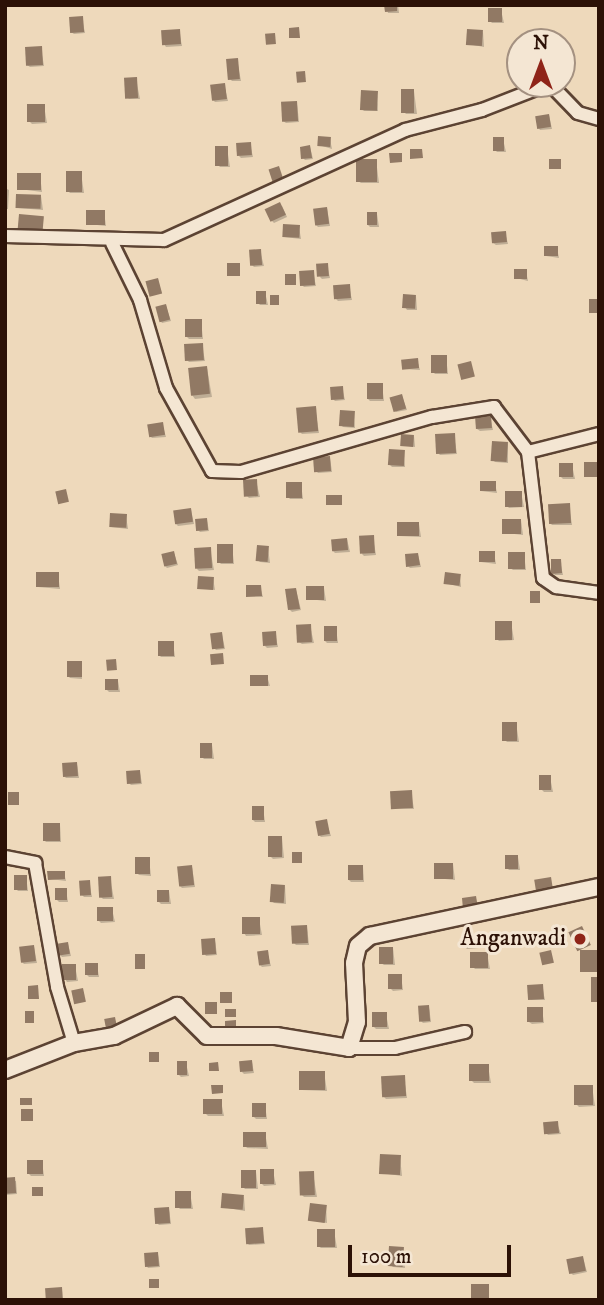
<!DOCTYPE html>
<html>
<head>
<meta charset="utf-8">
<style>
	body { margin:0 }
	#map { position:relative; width:604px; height:1305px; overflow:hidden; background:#eed9bb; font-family:"IM FELL DW Pica",serif }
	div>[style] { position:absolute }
	.shadow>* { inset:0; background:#0003 }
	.building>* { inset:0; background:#917964; transform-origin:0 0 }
	.roads { filter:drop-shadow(2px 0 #5c4333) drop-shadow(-2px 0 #5c4333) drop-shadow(0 2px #5c4333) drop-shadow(0 -2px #5c4333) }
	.minor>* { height:12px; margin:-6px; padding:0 6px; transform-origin:6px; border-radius:6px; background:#f4e6d3 }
	.tertiary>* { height:16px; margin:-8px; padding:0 8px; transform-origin:8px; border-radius:8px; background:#f4e6d3 }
	.dots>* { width:19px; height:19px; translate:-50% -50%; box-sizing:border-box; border:4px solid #f4e6d3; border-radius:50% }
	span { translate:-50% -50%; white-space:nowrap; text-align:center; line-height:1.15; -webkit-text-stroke:6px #f4e6d3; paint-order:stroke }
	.poi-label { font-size:24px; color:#2c1106 }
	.right { translate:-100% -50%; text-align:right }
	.frame { position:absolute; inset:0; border:7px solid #2c1106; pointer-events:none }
	.north { position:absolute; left:506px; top:28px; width:70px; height:70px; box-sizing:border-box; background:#f4e6d3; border:2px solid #a49181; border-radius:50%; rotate:0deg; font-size:19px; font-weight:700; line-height:28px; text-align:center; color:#2c1106 }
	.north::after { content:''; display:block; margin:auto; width:24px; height:32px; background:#8f2418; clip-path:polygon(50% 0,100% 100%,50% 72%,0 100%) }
	.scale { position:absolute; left:348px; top:1245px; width:163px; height:32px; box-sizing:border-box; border:4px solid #2c1106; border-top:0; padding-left:9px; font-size:21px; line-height:24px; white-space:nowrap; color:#2c1106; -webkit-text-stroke:5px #f4e6d3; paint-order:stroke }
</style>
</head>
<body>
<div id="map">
	<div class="shadow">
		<i style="clip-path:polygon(386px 5px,398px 5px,399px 13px,388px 13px)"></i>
		<i style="clip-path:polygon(501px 10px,504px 23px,492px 23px,490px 21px)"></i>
		<i style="clip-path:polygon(82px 18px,85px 33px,74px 34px,71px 32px)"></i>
		<i style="clip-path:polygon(179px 31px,182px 46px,166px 47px,164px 44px)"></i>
		<i style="clip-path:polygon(483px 32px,484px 47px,468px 44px)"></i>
		<i style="clip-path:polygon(41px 48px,44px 66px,30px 67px,27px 65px)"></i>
		<i style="clip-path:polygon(237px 60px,241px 81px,232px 81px,230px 79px)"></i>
		<i style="clip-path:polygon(136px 79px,140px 99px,129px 99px,127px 97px)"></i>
		<i style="clip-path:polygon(224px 84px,228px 101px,215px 102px,213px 100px)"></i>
		<i style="clip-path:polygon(414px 91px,417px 114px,406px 114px,404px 112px)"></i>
		<i style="clip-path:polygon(377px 93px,378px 111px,364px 111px,362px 109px)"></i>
		<i style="clip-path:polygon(297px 103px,299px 122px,286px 123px,283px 121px)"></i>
		<i style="clip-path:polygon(44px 106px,47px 123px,32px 124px,30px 122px)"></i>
		<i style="clip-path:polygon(549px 115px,552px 129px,540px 130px,538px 127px)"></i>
		<i style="clip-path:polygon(330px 139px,332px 149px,319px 145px)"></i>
		<i style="clip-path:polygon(503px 139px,506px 152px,497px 152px,495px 150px)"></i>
		<i style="clip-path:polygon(250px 144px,253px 157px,241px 158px,239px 156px)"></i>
		<i style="clip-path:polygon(310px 147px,313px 159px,305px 160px,303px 158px)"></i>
		<i style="clip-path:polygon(227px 148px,230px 167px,220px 167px,218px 165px)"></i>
		<i style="clip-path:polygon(376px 160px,379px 183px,361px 183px,358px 181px)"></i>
		<i style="clip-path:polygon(81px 173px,84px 193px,70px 193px,68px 191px)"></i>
		<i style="clip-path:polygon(40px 175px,42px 192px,19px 189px)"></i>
		<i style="clip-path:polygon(5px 188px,9px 190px,8px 209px,5px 209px)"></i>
		<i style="clip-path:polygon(41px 196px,43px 210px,18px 208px)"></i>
		<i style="clip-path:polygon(282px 206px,287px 217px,274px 223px,272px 221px)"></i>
		<i style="clip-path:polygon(327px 208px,330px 226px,318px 227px,316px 225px)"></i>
		<i style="clip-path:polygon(104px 212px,106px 226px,88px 224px)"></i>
		<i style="clip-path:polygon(377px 214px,379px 227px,370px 227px,368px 225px)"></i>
		<i style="clip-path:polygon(299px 227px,301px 239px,284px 237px)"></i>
		<i style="clip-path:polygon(505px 232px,508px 244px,496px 245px,493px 243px)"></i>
		<i style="clip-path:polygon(557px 248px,559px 258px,546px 256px)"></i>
		<i style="clip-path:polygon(260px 251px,264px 266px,254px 267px,252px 265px)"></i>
		<i style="clip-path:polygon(327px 265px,330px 278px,322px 279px,320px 277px)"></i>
		<i style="clip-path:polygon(526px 271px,528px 281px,516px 278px)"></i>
		<i style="clip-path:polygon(313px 272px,316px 286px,304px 287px,302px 285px)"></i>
		<i style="clip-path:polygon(349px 286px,352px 300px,338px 301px,336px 299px)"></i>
		<i style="clip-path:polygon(265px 292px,268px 305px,260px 305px,258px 303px)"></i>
		<i style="clip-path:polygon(416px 296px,417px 310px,407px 310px,405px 307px)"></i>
		<i style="clip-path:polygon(166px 306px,171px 321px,162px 323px,160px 320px)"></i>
		<i style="clip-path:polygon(201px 321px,203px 339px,189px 339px,187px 337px)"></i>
		<i style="clip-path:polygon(202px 345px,205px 361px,189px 362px,187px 360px)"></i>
		<i style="clip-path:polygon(446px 357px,448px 374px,435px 374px,433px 372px)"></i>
		<i style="clip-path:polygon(417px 360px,420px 370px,404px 369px)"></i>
		<i style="clip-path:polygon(207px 368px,212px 397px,195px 399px,192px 395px)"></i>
		<i style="clip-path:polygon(382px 385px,384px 401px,370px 401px,368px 399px)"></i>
		<i style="clip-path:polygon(342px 388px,345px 400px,335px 401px,333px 399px)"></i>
		<i style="clip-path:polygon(402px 396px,407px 410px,396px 412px,394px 410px)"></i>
		<i style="clip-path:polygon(315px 408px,319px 433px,302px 434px,300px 432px)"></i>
		<i style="clip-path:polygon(354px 413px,355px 428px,343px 427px,341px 425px)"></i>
		<i style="clip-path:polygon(490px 417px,493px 430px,480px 431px,477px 429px)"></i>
		<i style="clip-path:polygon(162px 423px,166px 437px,152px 438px,150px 436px)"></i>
		<i style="clip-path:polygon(454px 435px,457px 454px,440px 455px,438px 453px)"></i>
		<i style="clip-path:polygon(414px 436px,415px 447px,403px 445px)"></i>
		<i style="clip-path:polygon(508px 443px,508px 463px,495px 462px,493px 460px)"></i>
		<i style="clip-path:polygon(404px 451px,405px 467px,392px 467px,390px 465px)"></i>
		<i style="clip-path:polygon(330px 458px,332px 472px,318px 473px,316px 471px)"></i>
		<i style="clip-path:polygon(572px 465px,575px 479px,563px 479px,561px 477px)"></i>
		<i style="clip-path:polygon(256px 481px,260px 497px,249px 498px,247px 496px)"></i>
		<i style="clip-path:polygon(495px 483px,497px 493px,481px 491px)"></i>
		<i style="clip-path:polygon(301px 484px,303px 499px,290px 499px,288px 497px)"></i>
		<i style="clip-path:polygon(521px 492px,524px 507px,509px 508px,507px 506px)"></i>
		<i style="clip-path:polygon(569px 505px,572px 525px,552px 525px,550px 523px)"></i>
		<i style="clip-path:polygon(191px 510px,194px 524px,178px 526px,176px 524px)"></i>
		<i style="clip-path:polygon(126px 516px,128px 529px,111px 527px)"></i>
		<i style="clip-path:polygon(207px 520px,209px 531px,200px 532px,198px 530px)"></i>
		<i style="clip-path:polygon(521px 520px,523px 535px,505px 533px)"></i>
		<i style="clip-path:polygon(419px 524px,421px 537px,399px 536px)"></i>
		<i style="clip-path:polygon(373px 537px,376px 555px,364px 556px,362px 554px)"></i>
		<i style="clip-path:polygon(347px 539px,350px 552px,335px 553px,333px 551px)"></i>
		<i style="clip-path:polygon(232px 546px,234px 564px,221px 564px,219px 562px)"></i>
		<i style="clip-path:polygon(268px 548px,270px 563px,260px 562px,258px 560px)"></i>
		<i style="clip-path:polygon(210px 549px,214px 570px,199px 571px,197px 569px)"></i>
		<i style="clip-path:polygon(174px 553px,178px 565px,167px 568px,165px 566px)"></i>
		<i style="clip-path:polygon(494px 553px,496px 564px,481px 562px)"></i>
		<i style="clip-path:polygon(524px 554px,526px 570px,513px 570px,510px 568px)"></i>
		<i style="clip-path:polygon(418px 555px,421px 567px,410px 568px,408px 566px)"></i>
		<i style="clip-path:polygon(560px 561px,563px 575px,555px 575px,553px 573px)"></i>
		<i style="clip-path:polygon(58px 574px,60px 589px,38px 587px)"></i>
		<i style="clip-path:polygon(460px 576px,461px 587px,445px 583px)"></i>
		<i style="clip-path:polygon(213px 578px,215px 590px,199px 588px)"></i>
		<i style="clip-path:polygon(260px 587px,263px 597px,248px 596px)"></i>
		<i style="clip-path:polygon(324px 588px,326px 601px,308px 599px)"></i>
		<i style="clip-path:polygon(296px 590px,301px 610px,292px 612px,290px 610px)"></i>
		<i style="clip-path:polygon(511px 622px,514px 640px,499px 641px,497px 639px)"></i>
		<i style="clip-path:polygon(310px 626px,314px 643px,302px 644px,299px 642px)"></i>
		<i style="clip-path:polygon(336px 628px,338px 643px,327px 643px,325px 641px)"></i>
		<i style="clip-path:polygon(275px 633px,278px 647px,267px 648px,265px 646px)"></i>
		<i style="clip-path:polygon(222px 634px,225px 649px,216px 650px,214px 648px)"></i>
		<i style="clip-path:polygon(173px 643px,175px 657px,161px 657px,159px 655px)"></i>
		<i style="clip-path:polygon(81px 663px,82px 679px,70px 678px,68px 676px)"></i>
		<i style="clip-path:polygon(267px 676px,270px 686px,252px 685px)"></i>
		<i style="clip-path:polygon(118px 681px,120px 692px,109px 692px,107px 690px)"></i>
		<i style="clip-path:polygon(516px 723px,519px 742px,507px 742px,505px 740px)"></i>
		<i style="clip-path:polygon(212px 745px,214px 759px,204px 759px,202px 757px)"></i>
		<i style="clip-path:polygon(77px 764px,79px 778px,66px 778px,64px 776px)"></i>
		<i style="clip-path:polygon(140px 772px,142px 784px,131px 785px,129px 783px)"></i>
		<i style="clip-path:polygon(550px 777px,553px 792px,544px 792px,542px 790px)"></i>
		<i style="clip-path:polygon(411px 792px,414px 809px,393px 808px)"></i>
		<i style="clip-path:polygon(263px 808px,265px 822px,255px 822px,253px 820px)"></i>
		<i style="clip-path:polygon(326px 821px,331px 836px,321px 837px,319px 835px)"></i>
		<i style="clip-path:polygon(60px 825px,61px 842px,46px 842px,44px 840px)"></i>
		<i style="clip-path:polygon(282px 838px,284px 858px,273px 859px,271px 857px)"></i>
		<i style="clip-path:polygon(518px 857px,520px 870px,509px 870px,507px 868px)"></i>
		<i style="clip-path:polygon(149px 859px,151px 876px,139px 875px,137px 873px)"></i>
		<i style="clip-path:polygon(453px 864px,455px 880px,435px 878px)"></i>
		<i style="clip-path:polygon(192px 867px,195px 887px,182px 888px,180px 886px)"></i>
		<i style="clip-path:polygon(363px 867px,364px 882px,351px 882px,349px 880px)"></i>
		<i style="clip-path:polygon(64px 873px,66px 881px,50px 879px)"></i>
		<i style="clip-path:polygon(26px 876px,28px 891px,18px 891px,16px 889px)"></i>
		<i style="clip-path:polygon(110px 878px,114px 899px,103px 899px,101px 897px)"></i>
		<i style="clip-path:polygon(89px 882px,92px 897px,84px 897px,82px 895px)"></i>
		<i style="clip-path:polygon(285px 886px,286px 904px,274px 903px,272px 901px)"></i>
		<i style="clip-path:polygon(66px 890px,68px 902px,59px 902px,57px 900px)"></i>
		<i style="clip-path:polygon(169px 891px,171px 904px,161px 904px,159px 902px)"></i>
		<i style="clip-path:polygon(112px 909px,115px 922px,101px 923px,99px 921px)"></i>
		<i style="clip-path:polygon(259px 919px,262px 935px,246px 936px,244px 933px)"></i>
		<i style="clip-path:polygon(307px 927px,309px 945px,296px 945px,294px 943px)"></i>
		<i style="clip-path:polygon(476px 936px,479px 948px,467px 949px,465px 947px)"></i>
		<i style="clip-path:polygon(215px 940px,217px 955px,206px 956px,204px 953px)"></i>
		<i style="clip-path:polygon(68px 944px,71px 956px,62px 957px,60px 955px)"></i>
		<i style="clip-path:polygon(34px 947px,37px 963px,24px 964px,22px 962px)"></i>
		<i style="clip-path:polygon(393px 948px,395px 965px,384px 965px,381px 963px)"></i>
		<i style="clip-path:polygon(267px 952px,271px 966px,262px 967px,260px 965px)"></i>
		<i style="clip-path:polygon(487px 953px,490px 969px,475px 969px,473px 967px)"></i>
		<i style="clip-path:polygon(97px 965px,99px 977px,89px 977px,87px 975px)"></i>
		<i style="clip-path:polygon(75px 966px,78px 981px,67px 982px,65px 979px)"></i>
		<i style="clip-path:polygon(401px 976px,403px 990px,393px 991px,391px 989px)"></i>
		<i style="clip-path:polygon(542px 986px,545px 1000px,531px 1000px,529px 998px)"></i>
		<i style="clip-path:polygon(429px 1007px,431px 1022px,423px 1023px,421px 1021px)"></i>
		<i style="clip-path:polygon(542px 1009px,544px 1023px,532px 1024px,529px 1022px)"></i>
		<i style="clip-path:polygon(386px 1014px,389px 1029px,376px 1029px,374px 1027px)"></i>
		<i style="clip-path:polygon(252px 1062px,254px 1073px,244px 1074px,242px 1072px)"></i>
		<i style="clip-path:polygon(186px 1063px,189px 1076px,181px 1077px,179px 1075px)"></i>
		<i style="clip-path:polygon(599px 1063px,599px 1083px,597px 1064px)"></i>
		<i style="clip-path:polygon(488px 1066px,491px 1083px,474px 1083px,472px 1081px)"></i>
		<i style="clip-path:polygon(324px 1072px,327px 1091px,302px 1090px)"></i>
		<i style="clip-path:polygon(404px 1077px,407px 1098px,386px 1099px,384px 1097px)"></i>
		<i style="clip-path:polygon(592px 1086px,595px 1106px,579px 1107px,577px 1105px)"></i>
		<i style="clip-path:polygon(221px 1101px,224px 1116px,208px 1116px,206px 1114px)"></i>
		<i style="clip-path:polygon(265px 1105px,267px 1119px,256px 1119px,254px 1117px)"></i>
		<i style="clip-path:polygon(557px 1123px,561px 1134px,548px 1135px,546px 1133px)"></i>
		<i style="clip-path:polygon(265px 1133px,268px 1149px,246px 1148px)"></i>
		<i style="clip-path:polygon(400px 1157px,402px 1176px,381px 1173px)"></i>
		<i style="clip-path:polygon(42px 1162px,44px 1176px,31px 1176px,29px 1174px)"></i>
		<i style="clip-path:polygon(273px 1171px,276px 1185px,264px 1186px,262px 1184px)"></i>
		<i style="clip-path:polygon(256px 1172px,258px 1189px,245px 1189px,243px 1187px)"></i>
		<i style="clip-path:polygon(313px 1173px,317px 1197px,304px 1197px,302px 1195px)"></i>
		<i style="clip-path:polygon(5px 1180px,16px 1181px,17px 1194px,5px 1195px)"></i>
		<i style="clip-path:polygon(190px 1193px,193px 1209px,180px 1209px,178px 1207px)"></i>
		<i style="clip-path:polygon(244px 1197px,245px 1211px,222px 1207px)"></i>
		<i style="clip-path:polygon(326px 1206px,327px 1223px,310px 1220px)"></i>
		<i style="clip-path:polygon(169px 1209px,171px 1224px,159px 1225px,157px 1223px)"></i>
		<i style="clip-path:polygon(262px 1229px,265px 1244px,249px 1245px,247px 1243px)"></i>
		<i style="clip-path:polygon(334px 1231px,337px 1248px,321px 1248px,318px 1246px)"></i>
		<i style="clip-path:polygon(403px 1248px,405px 1268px,393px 1267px,391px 1265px)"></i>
		<i style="clip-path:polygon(158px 1254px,160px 1267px,148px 1268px,146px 1265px)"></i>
		<i style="clip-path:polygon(583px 1258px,587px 1272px,573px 1275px,571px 1273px)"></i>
	</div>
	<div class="building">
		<i style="clip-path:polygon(384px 5px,397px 5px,397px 11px,385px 12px)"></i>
		<i style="left:488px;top:8px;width:14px;height:14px"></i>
		<i style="left:83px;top:16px;width:16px;height:14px;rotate:86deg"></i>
		<i style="clip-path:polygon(299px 27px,300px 38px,289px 38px,289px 28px)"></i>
		<i style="left:180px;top:29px;width:15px;height:19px;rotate:86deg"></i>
		<i style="left:467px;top:29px;width:16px;height:16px;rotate:4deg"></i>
		<i style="left:275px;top:33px;width:11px;height:10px;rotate:85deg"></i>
		<i style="left:42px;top:46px;width:19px;height:17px;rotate:87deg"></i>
		<i style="left:238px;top:58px;width:21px;height:12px;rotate:85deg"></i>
		<i style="left:305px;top:71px;width:11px;height:9px;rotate:85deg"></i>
		<i style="left:137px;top:77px;width:21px;height:13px;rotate:87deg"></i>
		<i style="left:225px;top:83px;width:16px;height:15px;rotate:83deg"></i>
		<i style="left:401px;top:89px;width:13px;height:24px"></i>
		<i style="left:361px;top:90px;width:17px;height:20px;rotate:3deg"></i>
		<i style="left:297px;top:101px;width:20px;height:16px;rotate:87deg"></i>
		<i style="left:45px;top:104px;width:18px;height:18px;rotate:90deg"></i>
		<i style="left:549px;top:114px;width:13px;height:14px;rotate:81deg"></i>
		<i style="left:318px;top:136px;width:13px;height:10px;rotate:4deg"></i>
		<i style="left:504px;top:137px;width:14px;height:11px;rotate:90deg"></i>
		<i style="left:251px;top:142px;width:13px;height:15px;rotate:86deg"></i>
		<i style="clip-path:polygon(310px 145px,312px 158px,301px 159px,300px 147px)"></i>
		<i style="left:215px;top:146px;width:13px;height:20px"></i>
		<i style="clip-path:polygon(410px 149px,422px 149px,423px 158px,410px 159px)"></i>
		<i style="clip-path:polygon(389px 153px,402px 153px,402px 162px,390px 163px)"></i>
		<i style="left:356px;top:159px;width:21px;height:23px"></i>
		<i style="left:561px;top:159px;width:10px;height:12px;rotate:90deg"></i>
		<i style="left:279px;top:166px;width:13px;height:11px;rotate:72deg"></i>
		<i style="left:66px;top:171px;width:16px;height:21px"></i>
		<i style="left:17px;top:173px;width:24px;height:17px"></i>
		<i style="left:16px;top:194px;width:25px;height:14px;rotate:2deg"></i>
		<i style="left:280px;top:202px;width:14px;height:17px;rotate:65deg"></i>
		<i style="left:327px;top:207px;width:17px;height:14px;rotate:83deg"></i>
		<i style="left:86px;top:210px;width:19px;height:15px"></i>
		<i style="left:367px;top:212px;width:10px;height:13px"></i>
		<i style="left:19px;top:214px;width:25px;height:19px;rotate:5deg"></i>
		<i style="left:283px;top:224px;width:17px;height:13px;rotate:3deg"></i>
		<i style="left:506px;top:231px;width:11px;height:15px;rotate:85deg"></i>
		<i style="left:558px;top:246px;width:10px;height:14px;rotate:90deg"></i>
		<i style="left:261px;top:249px;width:16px;height:12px;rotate:86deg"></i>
		<i style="left:227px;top:263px;width:13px;height:13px"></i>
		<i style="left:328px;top:263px;width:13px;height:12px;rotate:86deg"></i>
		<i style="left:514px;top:269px;width:13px;height:10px"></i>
		<i style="left:314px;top:270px;width:15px;height:15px;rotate:86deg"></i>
		<i style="left:285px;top:274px;width:11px;height:11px"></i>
		<i style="left:158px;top:278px;width:16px;height:13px;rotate:75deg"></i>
		<i style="left:350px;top:284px;width:14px;height:17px;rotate:86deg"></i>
		<i style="left:256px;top:291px;width:10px;height:13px"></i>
		<i style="left:403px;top:294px;width:13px;height:14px;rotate:4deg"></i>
		<i style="left:270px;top:295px;width:9px;height:10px"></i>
		<i style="left:599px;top:299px;width:14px;height:10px;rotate:90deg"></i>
		<i style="left:166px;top:304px;width:16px;height:11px;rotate:75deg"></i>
		<i style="left:202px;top:319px;width:18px;height:17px;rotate:90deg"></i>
		<i style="left:203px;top:343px;width:17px;height:19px;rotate:87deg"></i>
		<i style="left:431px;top:355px;width:16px;height:18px"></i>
		<i style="left:418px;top:358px;width:10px;height:17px;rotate:84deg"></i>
		<i style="left:471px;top:361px;width:16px;height:14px;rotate:76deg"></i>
		<i style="left:207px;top:366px;width:28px;height:19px;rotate:84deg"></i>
		<i style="left:367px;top:383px;width:16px;height:16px"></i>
		<i style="left:343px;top:386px;width:13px;height:13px;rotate:86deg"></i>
		<i style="left:402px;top:394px;width:15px;height:13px;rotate:74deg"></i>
		<i style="left:316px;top:406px;width:25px;height:20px;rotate:85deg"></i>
		<i style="left:340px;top:410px;width:15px;height:16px;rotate:4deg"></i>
		<i style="left:491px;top:415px;width:13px;height:16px;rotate:86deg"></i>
		<i style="left:163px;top:422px;width:13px;height:16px;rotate:81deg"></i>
		<i style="left:455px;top:433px;width:20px;height:20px;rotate:87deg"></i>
		<i style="left:401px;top:434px;width:13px;height:12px;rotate:4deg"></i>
		<i style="left:492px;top:441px;width:16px;height:20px;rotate:4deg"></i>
		<i style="left:389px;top:449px;width:16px;height:16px;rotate:4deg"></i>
		<i style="left:330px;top:456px;width:15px;height:17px;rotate:86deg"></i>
		<i style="left:599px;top:462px;width:15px;height:15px;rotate:90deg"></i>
		<i style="left:573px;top:463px;width:14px;height:14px;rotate:90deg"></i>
		<i style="left:257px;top:479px;width:17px;height:14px;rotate:87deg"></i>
		<i style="left:480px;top:481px;width:16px;height:10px"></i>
		<i style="left:302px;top:482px;width:16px;height:16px;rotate:90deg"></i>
		<i style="left:66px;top:489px;width:13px;height:11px;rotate:77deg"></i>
		<i style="left:505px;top:491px;width:17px;height:16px"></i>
		<i style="left:326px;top:495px;width:16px;height:10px"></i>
		<i style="left:570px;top:503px;width:20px;height:22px;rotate:87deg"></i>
		<i style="left:191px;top:508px;width:14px;height:18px;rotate:82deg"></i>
		<i style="left:110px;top:513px;width:17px;height:14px;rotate:3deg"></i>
		<i style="left:207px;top:518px;width:12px;height:12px;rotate:85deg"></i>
		<i style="left:502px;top:519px;width:19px;height:15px"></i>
		<i style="left:419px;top:522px;width:14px;height:22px;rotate:90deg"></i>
		<i style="left:374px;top:535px;width:18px;height:15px;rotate:87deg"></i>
		<i style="left:347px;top:538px;width:12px;height:16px;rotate:85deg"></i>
		<i style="left:217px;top:544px;width:16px;height:19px"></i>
		<i style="left:257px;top:545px;width:12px;height:16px;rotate:5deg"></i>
		<i style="left:211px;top:547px;width:21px;height:17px;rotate:87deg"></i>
		<i style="left:174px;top:551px;width:13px;height:13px;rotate:77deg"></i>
		<i style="left:495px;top:551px;width:11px;height:16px;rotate:90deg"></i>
		<i style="left:508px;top:552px;width:17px;height:17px"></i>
		<i style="clip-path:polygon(418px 553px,420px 565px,406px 567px,405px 554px)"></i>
		<i style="clip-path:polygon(551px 559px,561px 559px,562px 573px,551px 574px)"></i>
		<i style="left:36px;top:572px;width:23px;height:15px"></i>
		<i style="left:445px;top:572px;width:16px;height:12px;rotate:7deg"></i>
		<i style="left:198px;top:576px;width:16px;height:13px;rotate:4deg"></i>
		<i style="clip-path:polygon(246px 585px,261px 585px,262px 596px,246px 597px)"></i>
		<i style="left:306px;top:586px;width:18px;height:14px"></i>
		<i style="clip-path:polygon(296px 588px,300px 609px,288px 610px,285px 589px)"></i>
		<i style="left:530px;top:591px;width:10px;height:12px"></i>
		<i style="left:495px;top:621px;width:17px;height:19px"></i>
		<i style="left:311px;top:624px;width:18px;height:15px;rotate:87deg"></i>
		<i style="left:324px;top:626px;width:13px;height:15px"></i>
		<i style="left:276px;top:631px;width:14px;height:14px;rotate:86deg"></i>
		<i style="left:222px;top:632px;width:16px;height:12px;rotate:83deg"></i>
		<i style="left:158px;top:641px;width:16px;height:15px"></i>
		<i style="left:223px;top:653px;width:11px;height:13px;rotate:85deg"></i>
		<i style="left:116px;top:659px;width:11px;height:10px;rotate:85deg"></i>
		<i style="left:67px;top:661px;width:15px;height:16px"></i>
		<i style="left:250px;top:675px;width:18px;height:11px"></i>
		<i style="left:105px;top:679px;width:13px;height:11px"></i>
		<i style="left:502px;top:722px;width:15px;height:19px"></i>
		<i style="left:200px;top:743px;width:12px;height:15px"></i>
		<i style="left:77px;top:762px;width:14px;height:15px;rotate:86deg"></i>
		<i style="left:140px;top:770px;width:13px;height:14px;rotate:86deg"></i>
		<i style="left:551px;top:775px;width:15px;height:12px;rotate:90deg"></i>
		<i style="left:412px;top:790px;width:18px;height:22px;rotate:87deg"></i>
		<i style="left:8px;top:792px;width:11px;height:13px"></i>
		<i style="left:252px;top:806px;width:12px;height:14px"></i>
		<i style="left:327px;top:819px;width:15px;height:12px;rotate:79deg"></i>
		<i style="left:43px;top:823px;width:17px;height:18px"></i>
		<i style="left:268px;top:836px;width:14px;height:21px"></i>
		<i style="left:292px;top:852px;width:10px;height:11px"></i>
		<i style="left:505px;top:855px;width:13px;height:14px"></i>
		<i style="left:135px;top:857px;width:15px;height:17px"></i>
		<i style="left:434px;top:863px;width:19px;height:16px"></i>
		<i style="left:192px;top:865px;width:20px;height:15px;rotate:84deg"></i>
		<i style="left:348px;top:865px;width:15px;height:15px"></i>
		<i style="clip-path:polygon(47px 871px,65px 871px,65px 879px,48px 880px)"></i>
		<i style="left:14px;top:875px;width:13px;height:15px"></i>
		<i style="left:111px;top:876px;width:21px;height:13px;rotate:87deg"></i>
		<i style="left:551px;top:877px;width:13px;height:17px;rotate:81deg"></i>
		<i style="left:90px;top:880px;width:15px;height:11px;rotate:86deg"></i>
		<i style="left:271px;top:884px;width:14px;height:18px;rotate:4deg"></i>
		<i style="left:67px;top:888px;width:12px;height:12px;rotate:90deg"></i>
		<i style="left:157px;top:890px;width:12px;height:12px"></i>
		<i style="clip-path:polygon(476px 896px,478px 908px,463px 909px,462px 898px)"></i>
		<i style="left:97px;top:907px;width:16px;height:14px"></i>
		<i style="left:242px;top:917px;width:18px;height:17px"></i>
		<i style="left:307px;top:925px;width:18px;height:16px;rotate:87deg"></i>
		<i style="left:582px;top:926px;width:21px;height:15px;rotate:65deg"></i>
		<i style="left:477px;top:934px;width:13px;height:15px;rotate:86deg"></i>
		<i style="left:215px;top:938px;width:16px;height:14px;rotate:86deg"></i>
		<i style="left:68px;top:942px;width:12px;height:11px;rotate:81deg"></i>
		<i style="left:34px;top:945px;width:16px;height:15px;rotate:83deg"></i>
		<i style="left:379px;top:947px;width:14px;height:17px"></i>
		<i style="left:268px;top:950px;width:14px;height:11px;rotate:82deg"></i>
		<i style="left:551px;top:950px;width:13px;height:12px;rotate:77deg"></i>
		<i style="left:599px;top:950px;width:22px;height:19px;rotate:90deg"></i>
		<i style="left:470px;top:952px;width:18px;height:16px"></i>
		<i style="left:135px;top:954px;width:10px;height:15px"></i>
		<i style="left:98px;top:963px;width:12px;height:13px;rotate:90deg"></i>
		<i style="left:76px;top:964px;width:16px;height:14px;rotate:90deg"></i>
		<i style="left:402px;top:974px;width:15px;height:14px;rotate:90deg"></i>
		<i style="left:591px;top:977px;width:8px;height:25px"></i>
		<i style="left:543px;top:984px;width:15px;height:16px;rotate:86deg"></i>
		<i style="clip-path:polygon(38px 985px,39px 999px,28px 999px,28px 986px)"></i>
		<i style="left:83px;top:988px;width:14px;height:12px;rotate:78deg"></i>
		<i style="left:220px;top:992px;width:12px;height:11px"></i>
		<i style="left:205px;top:1002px;width:12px;height:12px"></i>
		<i style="left:429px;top:1005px;width:16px;height:11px;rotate:86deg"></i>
		<i style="left:543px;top:1007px;width:15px;height:16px;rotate:90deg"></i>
		<i style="left:236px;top:1009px;width:8px;height:11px;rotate:90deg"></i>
		<i style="left:25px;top:1011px;width:9px;height:12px"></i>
		<i style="left:387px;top:1012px;width:15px;height:15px;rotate:90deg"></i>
		<i style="left:115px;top:1017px;width:10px;height:11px;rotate:79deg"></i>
		<i style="clip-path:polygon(236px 1020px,236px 1031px,225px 1032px,225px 1021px)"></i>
		<i style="left:149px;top:1052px;width:10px;height:10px"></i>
		<i style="left:252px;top:1060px;width:11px;height:13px;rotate:85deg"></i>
		<i style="left:177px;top:1061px;width:10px;height:14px"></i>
		<i style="clip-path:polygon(218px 1062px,219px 1071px,209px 1071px,209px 1063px)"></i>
		<i style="left:489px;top:1064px;width:17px;height:20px;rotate:90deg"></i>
		<i style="left:299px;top:1071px;width:26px;height:19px"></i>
		<i style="left:405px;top:1075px;width:21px;height:24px;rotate:87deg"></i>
		<i style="clip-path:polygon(211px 1085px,223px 1085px,223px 1093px,212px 1094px)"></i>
		<i style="left:574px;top:1085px;width:19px;height:20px"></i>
		<i style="left:32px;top:1098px;width:7px;height:12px;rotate:90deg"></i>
		<i style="left:222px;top:1099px;width:15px;height:19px;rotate:90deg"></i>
		<i style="left:252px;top:1103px;width:14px;height:14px"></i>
		<i style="left:21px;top:1109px;width:12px;height:12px"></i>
		<i style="left:558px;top:1121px;width:12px;height:15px;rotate:85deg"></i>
		<i style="left:266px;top:1132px;width:15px;height:23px;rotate:90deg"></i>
		<i style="left:380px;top:1154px;width:21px;height:20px;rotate:3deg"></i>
		<i style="left:43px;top:1160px;width:14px;height:16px;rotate:90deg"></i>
		<i style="left:274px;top:1169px;width:15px;height:14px;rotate:90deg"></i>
		<i style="left:241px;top:1170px;width:15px;height:18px"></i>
		<i style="left:314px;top:1171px;width:24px;height:15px;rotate:88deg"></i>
		<i style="left:15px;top:1177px;width:16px;height:10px;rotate:86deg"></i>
		<i style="left:32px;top:1187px;width:11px;height:9px"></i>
		<i style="left:175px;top:1191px;width:16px;height:17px"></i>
		<i style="left:222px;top:1193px;width:22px;height:15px;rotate:5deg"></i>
		<i style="left:310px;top:1203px;width:17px;height:18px;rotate:7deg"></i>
		<i style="left:169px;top:1207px;width:16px;height:15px;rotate:86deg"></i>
		<i style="left:263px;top:1227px;width:16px;height:18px;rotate:86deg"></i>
		<i style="left:317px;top:1229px;width:18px;height:18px"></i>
		<i style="left:389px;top:1246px;width:15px;height:20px;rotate:4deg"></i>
		<i style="left:158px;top:1252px;width:14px;height:14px;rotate:86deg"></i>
		<i style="left:583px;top:1256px;width:15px;height:17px;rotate:79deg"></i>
		<i style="left:149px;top:1279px;width:10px;height:9px"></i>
		<i style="left:489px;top:1284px;width:16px;height:18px;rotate:90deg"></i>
		<i style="left:62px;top:1287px;width:13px;height:17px;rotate:86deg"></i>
	</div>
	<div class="roads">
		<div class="minor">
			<i style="left:550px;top:84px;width:40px;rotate:46deg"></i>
			<i style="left:578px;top:113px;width:22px;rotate:16deg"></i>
			<i style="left:5px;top:236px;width:159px;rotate:1.4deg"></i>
			<i style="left:164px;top:240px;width:265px;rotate:-24.5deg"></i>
			<i style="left:405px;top:130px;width:80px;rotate:-14.6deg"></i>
			<i style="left:482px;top:110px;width:72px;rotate:-21.2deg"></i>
			<i style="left:112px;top:243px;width:64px;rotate:63.8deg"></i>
			<i style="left:140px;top:300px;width:92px;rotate:73.5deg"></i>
			<i style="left:166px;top:388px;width:95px;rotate:61deg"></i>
			<i style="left:212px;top:471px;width:29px;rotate:2deg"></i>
			<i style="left:241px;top:472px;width:199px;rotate:-16.1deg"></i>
			<i style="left:432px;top:417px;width:63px;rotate:-9.2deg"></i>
			<i style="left:494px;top:407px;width:56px;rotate:52.9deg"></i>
			<i style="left:528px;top:452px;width:127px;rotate:83.2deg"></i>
			<i style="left:543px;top:578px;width:16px;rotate:35deg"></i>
			<i style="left:556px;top:587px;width:43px;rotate:7.9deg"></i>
			<i style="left:528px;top:452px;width:73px;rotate:-14.2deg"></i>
			<i style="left:5px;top:857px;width:31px;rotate:11deg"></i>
			<i style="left:35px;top:863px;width:126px;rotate:79.9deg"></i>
			<i style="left:57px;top:987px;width:59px;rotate:73.1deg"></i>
			<i style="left:349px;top:1048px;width:46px"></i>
			<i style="left:395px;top:1048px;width:72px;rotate:-12.9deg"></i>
		</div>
		<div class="tertiary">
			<i style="left:5px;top:1070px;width:74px;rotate:-21.4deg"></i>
			<i style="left:74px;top:1043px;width:41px;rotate:-9.9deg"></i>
			<i style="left:114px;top:1036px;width:70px;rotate:-25.5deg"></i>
			<i style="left:177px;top:1006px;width:42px;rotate:45deg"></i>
			<i style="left:207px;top:1036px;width:69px"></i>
			<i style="left:276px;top:1036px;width:74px;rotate:9.3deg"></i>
			<i style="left:349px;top:1048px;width:27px;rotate:-73deg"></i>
			<i style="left:357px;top:1022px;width:59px;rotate:-92.9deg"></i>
			<i style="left:354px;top:963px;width:17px;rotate:-77deg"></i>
			<i style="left:358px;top:946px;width:16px;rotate:-40deg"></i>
			<i style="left:370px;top:936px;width:234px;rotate:-12.1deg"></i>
		</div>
	</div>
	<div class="dots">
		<i style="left:580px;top:939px;background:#8f2418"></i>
	</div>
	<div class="poi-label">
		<span class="right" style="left:566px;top:939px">Anganwadi</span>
	</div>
	<div class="frame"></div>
	<div class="north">N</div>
	<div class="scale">100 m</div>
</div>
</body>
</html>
